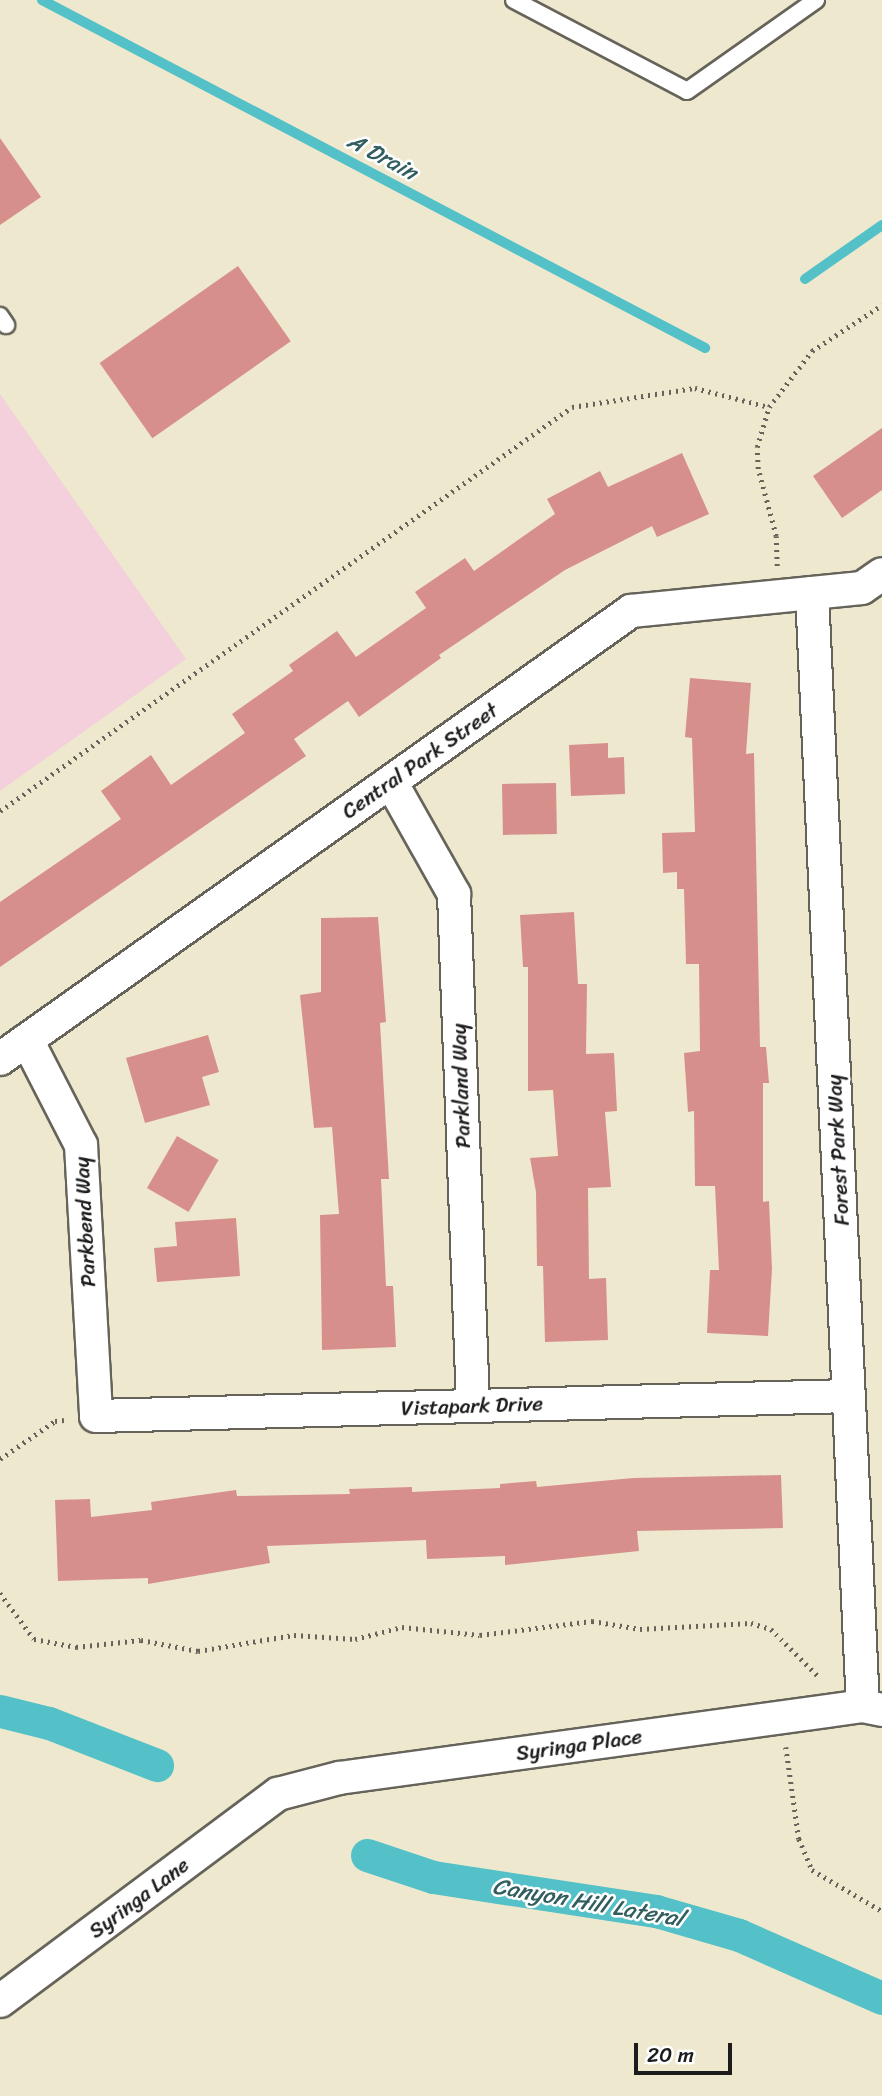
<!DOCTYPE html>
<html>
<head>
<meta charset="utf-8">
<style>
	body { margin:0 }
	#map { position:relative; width:882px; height:2096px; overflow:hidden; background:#eee9ce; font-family:Sriracha,sans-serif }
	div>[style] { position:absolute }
	.built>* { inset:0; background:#f4cfdc }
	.stream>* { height:10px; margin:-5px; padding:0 5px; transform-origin:5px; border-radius:5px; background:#53c1c7 }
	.canal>* { height:33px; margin:-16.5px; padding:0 16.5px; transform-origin:16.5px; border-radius:16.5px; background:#53c1c7 }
	.building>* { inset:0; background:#d78f8b; transform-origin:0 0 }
	.path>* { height:4.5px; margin-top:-2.25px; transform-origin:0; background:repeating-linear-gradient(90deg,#66645a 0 2px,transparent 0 7px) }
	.roads { filter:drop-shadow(2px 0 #66645a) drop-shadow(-2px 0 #66645a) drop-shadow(0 2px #66645a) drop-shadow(0 -2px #66645a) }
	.lane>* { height:16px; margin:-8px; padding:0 8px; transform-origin:8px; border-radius:8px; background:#fff }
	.street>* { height:32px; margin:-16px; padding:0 16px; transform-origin:16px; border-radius:16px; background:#fff }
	span { translate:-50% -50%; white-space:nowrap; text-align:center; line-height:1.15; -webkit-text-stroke:5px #fff; paint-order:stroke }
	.street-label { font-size:21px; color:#1c1c1c }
	.water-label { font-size:23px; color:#325e60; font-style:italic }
	.scale { position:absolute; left:634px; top:2043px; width:98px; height:32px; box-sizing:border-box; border:4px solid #1c1c1c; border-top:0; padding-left:9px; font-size:21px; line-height:24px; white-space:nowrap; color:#1c1c1c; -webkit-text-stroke:5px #fff; paint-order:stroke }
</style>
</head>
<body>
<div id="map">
	<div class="built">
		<i style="clip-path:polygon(0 394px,186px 659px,0 791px)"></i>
	</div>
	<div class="stream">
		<i style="left:42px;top:0;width:749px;rotate:27.69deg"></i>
		<i style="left:805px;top:279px;width:94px;rotate:-35deg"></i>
	</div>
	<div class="canal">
		<i style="left:0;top:1711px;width:50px;rotate:13.8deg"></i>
		<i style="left:49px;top:1723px;width:116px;rotate:21.3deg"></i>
		<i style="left:367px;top:1855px;width:70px;rotate:18.4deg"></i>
		<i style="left:433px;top:1877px;width:226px;rotate:8.7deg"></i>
		<i style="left:656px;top:1911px;width:86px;rotate:16.1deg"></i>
		<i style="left:739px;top:1935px;width:156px;rotate:23.8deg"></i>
	</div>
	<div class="building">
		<i style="clip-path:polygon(0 138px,41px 197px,0 225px)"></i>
		<i style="left:238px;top:266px;width:92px;height:169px;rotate:55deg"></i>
		<i style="clip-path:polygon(882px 428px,882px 490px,842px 518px,813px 476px)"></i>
		<i style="clip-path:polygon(682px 453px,709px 514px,657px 537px,652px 526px,565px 570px,439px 655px,441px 658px,359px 717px,348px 701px,294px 739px,306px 756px,0 967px,0 902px,121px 819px,101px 791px,151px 755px,171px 785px,245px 733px,232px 714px,293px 671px,289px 665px,337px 631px,356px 657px,426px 608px,415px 592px,465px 558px,474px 571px,555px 514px,547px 499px,600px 471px,608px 487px)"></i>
		<i style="clip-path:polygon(690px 678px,751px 683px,746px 754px,754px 753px,760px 1047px,766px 1047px,769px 1083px,763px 1083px,763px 1202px,769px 1201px,772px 1269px,768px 1336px,707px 1333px,710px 1270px,719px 1270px,715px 1186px,695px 1186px,694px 1111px,688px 1112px,684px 1053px,700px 1051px,699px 964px,686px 964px,684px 889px,677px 889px,677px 872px,663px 873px,662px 833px,695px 832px,692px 738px,685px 737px)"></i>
		<i style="clip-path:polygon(608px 743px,608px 758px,624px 757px,625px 794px,571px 796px,569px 745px)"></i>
		<i style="left:556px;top:783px;width:51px;height:54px;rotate:89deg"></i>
		<i style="clip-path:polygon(574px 912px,578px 984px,587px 984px,586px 1054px,614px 1053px,617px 1111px,605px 1112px,611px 1187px,588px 1188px,589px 1279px,606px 1278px,608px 1340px,545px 1342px,543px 1266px,537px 1266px,536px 1192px,530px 1158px,558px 1156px,553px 1090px,528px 1091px,528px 967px,523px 967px,520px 915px)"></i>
		<i style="clip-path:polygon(378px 917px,386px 1022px,380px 1023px,389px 1179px,381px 1179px,386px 1286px,393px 1286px,396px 1347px,322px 1350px,320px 1215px,339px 1214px,332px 1127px,314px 1128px,300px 995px,321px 992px,321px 918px)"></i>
		<i style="clip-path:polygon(208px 1035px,219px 1072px,202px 1077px,210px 1105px,145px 1123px,126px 1058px)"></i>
		<i style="left:177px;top:1136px;width:48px;height:60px;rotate:30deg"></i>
		<i style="clip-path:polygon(236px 1218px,240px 1276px,157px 1282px,154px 1248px,177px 1246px,175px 1222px)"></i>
		<i style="clip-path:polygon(781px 1475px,783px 1528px,637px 1531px,639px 1551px,505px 1565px,505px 1556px,427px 1559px,426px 1540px,267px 1546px,270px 1563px,148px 1584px,148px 1578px,58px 1581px,55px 1500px,90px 1499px,91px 1517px,152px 1510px,151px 1502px,236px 1490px,237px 1496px,350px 1494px,349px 1489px,412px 1487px,412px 1492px,500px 1488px,500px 1484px,536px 1481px,537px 1487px,633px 1478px)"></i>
	</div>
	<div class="path">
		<i style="left:777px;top:566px;width:30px;rotate:-92deg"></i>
		<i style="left:776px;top:536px;width:69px;rotate:-105deg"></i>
		<i style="left:758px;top:469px;width:22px;rotate:-93deg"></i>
		<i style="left:757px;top:447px;width:42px;rotate:-73.3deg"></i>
		<i style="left:769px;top:407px;width:71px;rotate:-52.5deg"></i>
		<i style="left:812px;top:351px;width:84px;rotate:-33.3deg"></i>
		<i style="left:0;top:811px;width:700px;rotate:-35.23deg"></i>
		<i style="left:572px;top:407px;width:124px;rotate:-8.8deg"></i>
		<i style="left:695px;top:388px;width:76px;rotate:14.4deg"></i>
		<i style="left:0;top:1459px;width:67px;rotate:-34.6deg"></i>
		<i style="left:55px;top:1421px;width:9px;rotate:-6deg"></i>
		<i style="left:0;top:1593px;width:57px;rotate:53.5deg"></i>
		<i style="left:34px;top:1639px;width:43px;rotate:10.8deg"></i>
		<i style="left:76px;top:1647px;width:65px;rotate:-6.1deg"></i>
		<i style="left:141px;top:1640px;width:58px;rotate:10.9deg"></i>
		<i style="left:198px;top:1651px;width:97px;rotate:-9.5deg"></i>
		<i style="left:294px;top:1635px;width:61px;rotate:3.8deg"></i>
		<i style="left:355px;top:1639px;width:49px;rotate:-14.3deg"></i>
		<i style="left:402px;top:1627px;width:78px;rotate:5.9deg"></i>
		<i style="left:480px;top:1635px;width:113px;rotate:-7.1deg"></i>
		<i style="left:592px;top:1621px;width:49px;rotate:9.5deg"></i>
		<i style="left:640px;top:1629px;width:111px;rotate:-3.1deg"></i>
		<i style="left:751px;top:1623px;width:21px;rotate:17deg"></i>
		<i style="left:771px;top:1629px;width:68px;rotate:45deg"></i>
		<i style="left:786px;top:1747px;width:93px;rotate:82deg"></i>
		<i style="left:799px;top:1839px;width:34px;rotate:67deg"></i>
		<i style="left:812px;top:1870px;width:81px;rotate:30.4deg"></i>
	</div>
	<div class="roads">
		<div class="lane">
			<i style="left:514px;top:0;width:195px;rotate:27.7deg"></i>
			<i style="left:687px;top:91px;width:158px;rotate:-35.2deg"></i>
			<i style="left:0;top:316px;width:11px;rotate:56deg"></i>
		</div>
		<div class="street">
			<i style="left:812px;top:593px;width:1114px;rotate:87.38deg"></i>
			<i style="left:391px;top:782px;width:129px;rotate:60.6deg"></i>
			<i style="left:454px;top:894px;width:512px;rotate:87.87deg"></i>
			<i style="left:27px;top:1040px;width:118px;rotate:62.8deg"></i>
			<i style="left:81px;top:1145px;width:271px;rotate:86.8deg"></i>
			<i style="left:96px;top:1416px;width:753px;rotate:-1.52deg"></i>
			<i style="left:0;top:1059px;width:774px;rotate:-35.37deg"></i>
			<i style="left:631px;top:611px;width:232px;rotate:-5.7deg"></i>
			<i style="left:862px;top:588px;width:24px;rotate:-35deg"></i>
			<i style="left:0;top:2001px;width:347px;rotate:-36.7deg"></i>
			<i style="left:278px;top:1794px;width:63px;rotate:-14.7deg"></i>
			<i style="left:339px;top:1778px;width:529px;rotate:-7.82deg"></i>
			<i style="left:863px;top:1706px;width:19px;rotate:12deg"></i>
		</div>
	</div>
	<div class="street-label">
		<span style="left:420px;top:761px;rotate:-35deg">Central Park Street</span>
		<span style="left:461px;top:1086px;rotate:-92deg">Parkland Way</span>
		<span style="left:838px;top:1150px;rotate:-93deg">Forest Park Way</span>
		<span style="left:85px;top:1222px;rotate:-93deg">Parkbend Way</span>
		<span style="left:472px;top:1406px;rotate:-2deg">Vistapark Drive</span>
		<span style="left:579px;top:1745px;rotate:-8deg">Syringa Place</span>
		<span style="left:139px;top:1898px;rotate:-37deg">Syringa Lane</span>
	</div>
	<div class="water-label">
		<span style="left:382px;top:157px;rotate:28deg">A Drain</span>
		<span style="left:588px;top:1903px;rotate:10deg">Canyon Hill Lateral</span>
	</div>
	<div class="scale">20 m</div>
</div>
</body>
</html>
